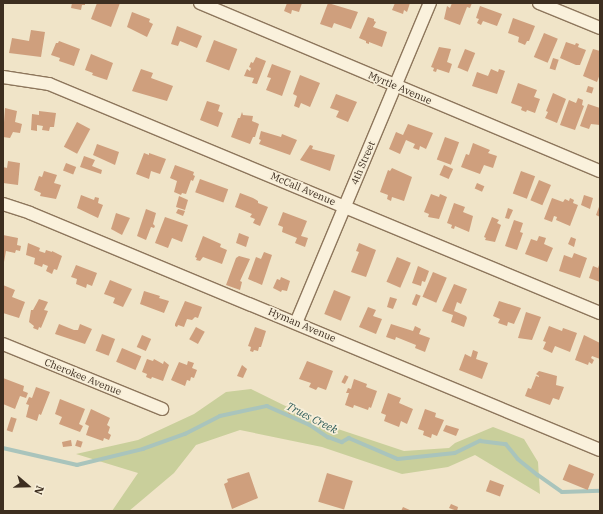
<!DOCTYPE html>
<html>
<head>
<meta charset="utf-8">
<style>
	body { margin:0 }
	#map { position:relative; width:603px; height:514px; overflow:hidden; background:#f0e4c8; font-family:"IBM Plex Serif",serif }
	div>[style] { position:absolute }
	.green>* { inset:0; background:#c9cf9b }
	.stream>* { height:3.5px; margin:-1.75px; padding:0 1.75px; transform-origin:1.75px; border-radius:1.75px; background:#a9c4bc }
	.building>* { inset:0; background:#cf9f7d; transform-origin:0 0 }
	.roads { filter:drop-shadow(1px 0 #8d765c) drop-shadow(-1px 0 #8d765c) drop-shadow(0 1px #8d765c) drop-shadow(0 -1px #8d765c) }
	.street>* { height:12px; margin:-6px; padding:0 6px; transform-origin:6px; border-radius:6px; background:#faf1dc }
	span { translate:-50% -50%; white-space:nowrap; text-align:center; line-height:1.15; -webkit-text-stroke:3.5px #f7eed8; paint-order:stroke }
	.street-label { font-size:10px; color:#3d2e20 }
	.water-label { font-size:11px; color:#2f5d5a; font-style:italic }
	.frame { position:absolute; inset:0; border:4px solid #3d2e20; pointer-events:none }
	.north { position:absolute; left:8px; top:466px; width:40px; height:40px; -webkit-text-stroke:3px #f7eed8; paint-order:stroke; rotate:110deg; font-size:11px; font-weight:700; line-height:16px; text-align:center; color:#3d2e20 }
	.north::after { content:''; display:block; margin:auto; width:14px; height:18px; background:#3d2e20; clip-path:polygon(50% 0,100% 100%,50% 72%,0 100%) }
</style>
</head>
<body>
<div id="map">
	<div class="green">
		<i style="clip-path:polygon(251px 389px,320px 423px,404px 451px,449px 448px,455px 443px,493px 427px,524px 439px,538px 462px,540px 494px,475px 455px,448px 467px,402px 474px,322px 447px,240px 430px,196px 445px,174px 473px,129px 511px,112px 511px,138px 473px,76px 454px,138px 440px,194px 414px,226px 392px)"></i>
	</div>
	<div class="stream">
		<i style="left:3px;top:448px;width:76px;rotate:12.9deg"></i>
		<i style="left:77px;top:465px;width:68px;rotate:-13.6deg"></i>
		<i style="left:143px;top:449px;width:45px;rotate:-19.7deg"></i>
		<i style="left:185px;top:434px;width:39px;rotate:-27deg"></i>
		<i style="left:220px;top:416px;width:48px;rotate:-12deg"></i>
		<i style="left:267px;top:406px;width:47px;rotate:23.8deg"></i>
		<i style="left:310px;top:425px;width:22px;rotate:34deg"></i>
		<i style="left:328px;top:437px;width:15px;rotate:20deg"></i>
		<i style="left:342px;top:442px;width:8px;rotate:-30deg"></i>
		<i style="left:349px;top:438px;width:53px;rotate:23.2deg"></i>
		<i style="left:398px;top:459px;width:57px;rotate:-6deg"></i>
		<i style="left:455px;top:453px;width:28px;rotate:-26deg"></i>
		<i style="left:480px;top:441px;width:26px;rotate:7deg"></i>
		<i style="left:506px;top:444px;width:19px;rotate:51deg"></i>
		<i style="left:518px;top:459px;width:26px;rotate:39deg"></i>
		<i style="left:538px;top:475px;width:29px;rotate:35deg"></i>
		<i style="left:562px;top:492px;width:38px;rotate:-2deg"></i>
	</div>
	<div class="building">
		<i style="clip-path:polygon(72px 3px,85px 3px,85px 5px,82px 5px,81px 10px,71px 8px)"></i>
		<i style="clip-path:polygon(97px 3px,120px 3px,111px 27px,91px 19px)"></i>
		<i style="clip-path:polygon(287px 3px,302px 3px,299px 12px,292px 10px,291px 14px,284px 11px)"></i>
		<i style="clip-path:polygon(328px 3px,358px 12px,351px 29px,334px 23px,332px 28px,320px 24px)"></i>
		<i style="clip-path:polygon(395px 3px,410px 3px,407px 12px,404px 10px,403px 14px,392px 10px)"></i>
		<i style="clip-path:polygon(452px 3px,472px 3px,470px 8px,467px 7px,460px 25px,444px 19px,447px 6px,450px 8px)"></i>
		<i style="clip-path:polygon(480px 6px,502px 14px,497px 26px,483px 21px,481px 25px,477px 23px,479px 19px,476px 18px)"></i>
		<i style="clip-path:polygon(132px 12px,150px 19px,149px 22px,153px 24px,147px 37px,127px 27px)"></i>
		<i style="clip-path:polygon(368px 17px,374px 19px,374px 21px,376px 22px,373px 27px,387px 32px,382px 47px,369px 42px,369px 44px,366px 43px,366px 41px,359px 38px)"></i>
		<i style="clip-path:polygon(513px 18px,535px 26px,529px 41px,527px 41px,525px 45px,518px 42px,519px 37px,508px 33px)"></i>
		<i style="clip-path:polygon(177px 26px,202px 36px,197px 48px,180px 41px,178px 46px,171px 44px)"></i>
		<i style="clip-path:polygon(31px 30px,45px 32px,41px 57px,9px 53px,12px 38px,29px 41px)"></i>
		<i style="left:544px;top:33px;width:15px;height:26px;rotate:23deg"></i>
		<i style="left:214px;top:40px;width:25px;height:23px;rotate:21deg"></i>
		<i style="clip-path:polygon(59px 41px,80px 49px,74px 66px,59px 61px,60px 58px,51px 55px,56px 43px,58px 43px)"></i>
		<i style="clip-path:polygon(566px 42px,575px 45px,576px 43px,579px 44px,578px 47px,586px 50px,580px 65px,576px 65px,560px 58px)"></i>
		<i style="clip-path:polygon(439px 47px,451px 49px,447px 62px,452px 64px,449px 73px,437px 69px,436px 72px,433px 71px,434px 68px,431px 67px)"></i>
		<i style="left:465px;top:49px;width:11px;height:20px;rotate:22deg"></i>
		<i style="clip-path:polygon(593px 49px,600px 51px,600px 74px,597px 82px,583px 76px)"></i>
		<i style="clip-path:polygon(91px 54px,113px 63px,107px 80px,92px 75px,93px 73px,85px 70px)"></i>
		<i style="clip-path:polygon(256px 57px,266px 61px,257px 84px,252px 83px,254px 78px,244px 76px,247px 69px,250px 71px,251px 68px,249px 67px,251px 62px,253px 63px)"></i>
		<i style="left:553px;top:58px;width:6px;height:11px;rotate:18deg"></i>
		<i style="clip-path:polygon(272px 64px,291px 71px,282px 96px,266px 90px,271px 78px,267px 77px)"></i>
		<i style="clip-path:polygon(141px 69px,153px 73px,151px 78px,173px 86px,167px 101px,132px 91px)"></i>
		<i style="clip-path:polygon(491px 69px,498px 72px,499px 69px,505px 71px,497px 94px,472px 86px,477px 72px,488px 76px)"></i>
		<i style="clip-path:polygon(300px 75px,320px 83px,310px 107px,301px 103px,299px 108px,294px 106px,297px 96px,293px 94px)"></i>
		<i style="clip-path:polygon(518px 83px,537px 90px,534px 97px,540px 99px,535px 113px,527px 110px,526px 112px,521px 110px,522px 107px,511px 103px)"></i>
		<i style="left:588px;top:86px;width:6px;height:6px;rotate:18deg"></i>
		<i style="clip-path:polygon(553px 93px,566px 99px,557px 123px,545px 118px,548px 112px,546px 111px)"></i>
		<i style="clip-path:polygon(336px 94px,357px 102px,348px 122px,336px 117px,339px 111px,330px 108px)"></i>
		<i style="clip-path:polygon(578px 98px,583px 100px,582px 105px,584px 106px,575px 130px,560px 125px,569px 100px,576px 103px)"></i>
		<i style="clip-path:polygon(207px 101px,220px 105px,218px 111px,223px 113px,218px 127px,200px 120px)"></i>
		<i style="clip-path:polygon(588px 104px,600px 108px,600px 125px,591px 124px,589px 129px,580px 126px)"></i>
		<i style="clip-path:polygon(5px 108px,17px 111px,15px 122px,22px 124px,20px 133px,13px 132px,10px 138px,3px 137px)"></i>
		<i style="clip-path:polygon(39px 111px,56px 113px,54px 127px,50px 127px,49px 131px,42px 130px,43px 126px,37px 125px,37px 131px,31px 130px,32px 114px,39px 115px)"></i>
		<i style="clip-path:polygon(242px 112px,243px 115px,253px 116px,252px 121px,259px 124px,255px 137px,253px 137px,250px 144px,231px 137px,238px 118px,240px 118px)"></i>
		<i style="left:77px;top:122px;width:15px;height:28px;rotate:28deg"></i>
		<i style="clip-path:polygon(408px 124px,433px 133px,426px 149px,420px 146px,419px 150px,413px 148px,415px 144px,406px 140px,400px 154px,389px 149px,396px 132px,403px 135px)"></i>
		<i style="clip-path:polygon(261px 131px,281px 137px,282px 134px,297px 140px,291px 153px,290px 155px,259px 144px,261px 140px,259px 139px)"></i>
		<i style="left:445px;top:137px;width:15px;height:24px;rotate:20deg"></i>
		<i style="clip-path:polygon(473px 143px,490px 150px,488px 153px,497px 156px,493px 168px,484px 165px,480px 174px,461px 167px,466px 154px,469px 155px)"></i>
		<i style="clip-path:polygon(97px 144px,119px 152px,115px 165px,93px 155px)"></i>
		<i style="clip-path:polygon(310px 145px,313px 146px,312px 149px,335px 155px,330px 171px,300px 160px)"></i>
		<i style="clip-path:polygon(144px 153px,149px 155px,149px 153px,166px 159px,160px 174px,151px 171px,149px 179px,136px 174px)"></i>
		<i style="clip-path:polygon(84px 156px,95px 160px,92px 166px,102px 170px,101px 174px,80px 167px)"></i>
		<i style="clip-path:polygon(8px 161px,20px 163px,18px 185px,3px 183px,3px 167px,7px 168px)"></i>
		<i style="left:66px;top:163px;width:11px;height:8px;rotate:22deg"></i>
		<i style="clip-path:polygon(175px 165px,194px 172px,193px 175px,195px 176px,193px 181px,191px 180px,186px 194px,182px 193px,181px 195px,174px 192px,177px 181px,170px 178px)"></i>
		<i style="left:444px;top:165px;width:10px;height:11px;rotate:24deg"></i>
		<i style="clip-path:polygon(392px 168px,412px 177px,404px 201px,392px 197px,391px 201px,387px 199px,388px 195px,380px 192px,388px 170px,390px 171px)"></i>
		<i style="clip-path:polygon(44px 171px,57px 175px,54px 183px,61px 185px,56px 199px,40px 196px,41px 193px,34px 190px,39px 176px,42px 177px)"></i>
		<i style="left:521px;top:171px;width:15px;height:24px;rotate:20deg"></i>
		<i style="left:200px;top:179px;width:30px;height:14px;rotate:20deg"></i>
		<i style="left:539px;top:180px;width:13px;height:22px;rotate:23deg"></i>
		<i style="left:477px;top:183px;width:8px;height:6px;rotate:23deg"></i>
		<i style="clip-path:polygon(240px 193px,253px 198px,258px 201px,258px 203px,268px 207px,260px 226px,253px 223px,255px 219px,250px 217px,252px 214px,235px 207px)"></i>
		<i style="clip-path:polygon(431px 194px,439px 197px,440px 194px,447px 197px,439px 219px,428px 217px,429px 214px,424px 212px)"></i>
		<i style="clip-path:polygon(81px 195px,94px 200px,95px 197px,99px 198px,98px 203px,103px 205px,98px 218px,77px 208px)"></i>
		<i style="clip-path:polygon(584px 195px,593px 198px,590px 209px,581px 205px)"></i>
		<i style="clip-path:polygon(179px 196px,188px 200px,185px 210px,176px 207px)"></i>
		<i style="clip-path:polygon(552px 198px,563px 202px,565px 199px,569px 201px,570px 198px,574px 200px,573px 203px,578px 205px,570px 226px,556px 220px,557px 217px,554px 216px,552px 222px,544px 219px)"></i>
		<i style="clip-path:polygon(454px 203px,465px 207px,463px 212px,473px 216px,469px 232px,455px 226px,454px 229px,451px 228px,452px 225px,447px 223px)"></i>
		<i style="clip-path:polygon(600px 204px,600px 217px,596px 215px)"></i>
		<i style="clip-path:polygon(508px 208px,513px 210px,509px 219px,505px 218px)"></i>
		<i style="clip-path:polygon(146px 209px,156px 213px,153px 224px,155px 226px,154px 228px,151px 227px,146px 240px,137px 236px)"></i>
		<i style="clip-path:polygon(178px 209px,185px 211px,183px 216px,176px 213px)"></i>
		<i style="clip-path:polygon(283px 212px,307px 221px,301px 236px,308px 238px,305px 247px,295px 243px,297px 238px,282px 232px,283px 227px,278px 225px)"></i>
		<i style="clip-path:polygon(116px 213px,130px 218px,122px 235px,111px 229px)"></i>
		<i style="clip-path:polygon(165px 217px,188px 225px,182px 242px,172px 238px,168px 248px,155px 243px)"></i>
		<i style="clip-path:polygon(492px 217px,499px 220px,497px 223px,501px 225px,495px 242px,485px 240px,486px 238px,484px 237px)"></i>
		<i style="clip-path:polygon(514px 220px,523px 223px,520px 232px,523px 233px,517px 250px,505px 246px)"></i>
		<i style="clip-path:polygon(239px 233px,249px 237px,246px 247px,236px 243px)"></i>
		<i style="clip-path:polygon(3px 235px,18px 238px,17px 245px,21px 246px,20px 251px,16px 250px,15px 253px,6px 251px,4px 262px)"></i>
		<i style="clip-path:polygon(203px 236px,221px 244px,220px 247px,227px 250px,222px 264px,203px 257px,200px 261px,196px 260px,197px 258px,195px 257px)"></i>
		<i style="clip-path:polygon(539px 236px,546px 238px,544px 244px,553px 248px,547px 262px,525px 254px,531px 239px,537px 241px)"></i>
		<i style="clip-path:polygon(571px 237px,576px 239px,574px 247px,568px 244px)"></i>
		<i style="clip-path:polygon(28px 243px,40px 248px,39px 251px,45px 253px,46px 250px,52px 252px,52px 251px,62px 256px,57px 270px,54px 269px,52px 274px,46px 271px,48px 266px,43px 264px,42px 267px,34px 264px,35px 258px,26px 255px)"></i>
		<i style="clip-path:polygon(359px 243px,376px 250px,366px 277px,351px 272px,359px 252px,356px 251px)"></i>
		<i style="clip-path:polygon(264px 252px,272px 255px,262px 285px,248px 279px,256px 257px,261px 259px)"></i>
		<i style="clip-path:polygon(574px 253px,587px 258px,580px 278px,559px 271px,564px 255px,572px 258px)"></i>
		<i style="clip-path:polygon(239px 256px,250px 259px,240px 281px,242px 282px,240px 290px,226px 285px,236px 258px)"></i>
		<i style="left:397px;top:257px;width:15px;height:27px;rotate:23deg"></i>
		<i style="clip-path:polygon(76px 265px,97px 273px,92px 286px,87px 284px,86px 288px,76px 284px,77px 279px,71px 277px)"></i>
		<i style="clip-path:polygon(599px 265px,600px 266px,600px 282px,589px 278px,593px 266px,598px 268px)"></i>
		<i style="clip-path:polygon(418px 266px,429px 271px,425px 282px,422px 281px,421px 286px,412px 283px)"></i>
		<i style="left:433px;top:272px;width:15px;height:27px;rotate:23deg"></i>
		<i style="clip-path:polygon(281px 277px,290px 281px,287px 291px,282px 290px,281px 292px,273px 288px,277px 279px,280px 280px)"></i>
		<i style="clip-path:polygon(110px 280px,132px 289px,123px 307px,113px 303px,115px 298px,104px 294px)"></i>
		<i style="clip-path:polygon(454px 284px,467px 289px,461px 304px,457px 302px,454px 311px,466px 316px,467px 318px,464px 327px,451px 322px,453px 315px,442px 311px)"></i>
		<i style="clip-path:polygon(3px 285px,15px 290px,12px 297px,25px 302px,19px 318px,3px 313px)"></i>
		<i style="left:334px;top:290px;width:18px;height:26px;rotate:22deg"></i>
		<i style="clip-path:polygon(144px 291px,160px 296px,159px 298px,169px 301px,164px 313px,140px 304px)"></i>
		<i style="left:416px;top:294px;width:5px;height:11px;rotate:22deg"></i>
		<i style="clip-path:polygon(390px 297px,397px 299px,393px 309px,387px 307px)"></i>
		<i style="clip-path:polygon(39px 299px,48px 302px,44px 310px,48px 311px,41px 328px,39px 327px,38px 330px,33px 328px,34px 326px,29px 322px,31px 310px,33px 310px)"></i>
		<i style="clip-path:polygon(185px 301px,202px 307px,198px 318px,195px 317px,192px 320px,187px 319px,184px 327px,178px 325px,177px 327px,175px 326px,175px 324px)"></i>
		<i style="clip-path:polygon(499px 301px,521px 308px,514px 324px,508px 322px,507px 326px,498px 323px,500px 319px,493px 316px)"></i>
		<i style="clip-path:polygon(368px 307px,376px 310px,373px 316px,382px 319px,376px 334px,359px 327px)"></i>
		<i style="clip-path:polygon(526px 312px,541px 317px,532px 340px,518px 338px)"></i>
		<i style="clip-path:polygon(59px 324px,74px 330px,78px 330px,80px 324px,92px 329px,85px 344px,55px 334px)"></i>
		<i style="clip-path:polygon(391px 324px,413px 331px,415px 326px,421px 329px,419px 334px,430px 338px,425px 352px,415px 348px,416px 345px,396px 337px,395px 340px,386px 337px)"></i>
		<i style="clip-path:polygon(549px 326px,562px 331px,563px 328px,577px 333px,570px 352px,555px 346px,552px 353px,543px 349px,546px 342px,543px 341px)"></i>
		<i style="left:196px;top:327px;width:10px;height:14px;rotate:29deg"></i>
		<i style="clip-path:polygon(255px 327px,266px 331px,261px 347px,259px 347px,258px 351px,254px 350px,253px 352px,250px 351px,251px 347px,248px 346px)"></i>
		<i style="left:102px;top:334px;width:14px;height:18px;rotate:21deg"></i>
		<i style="left:142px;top:335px;width:10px;height:13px;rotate:24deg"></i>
		<i style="clip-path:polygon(584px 335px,600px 343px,600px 359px,592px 356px,591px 358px,594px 360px,592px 364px,589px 362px,588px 365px,575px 360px)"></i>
		<i style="left:122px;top:348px;width:21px;height:15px;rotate:23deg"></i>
		<i style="clip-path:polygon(473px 350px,478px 352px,476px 359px,488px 363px,482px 379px,459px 370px,465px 354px,471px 357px)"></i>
		<i style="clip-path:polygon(147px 359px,153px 361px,154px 359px,163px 364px,164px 361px,169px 365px,163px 381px,152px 377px,151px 379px,146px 377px,147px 374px,142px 372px)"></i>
		<i style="clip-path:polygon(188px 361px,194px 363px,192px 368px,197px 370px,194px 378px,191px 377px,190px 381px,187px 380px,185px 386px,171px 380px,179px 362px,187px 365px)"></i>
		<i style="clip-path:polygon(307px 361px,333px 371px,326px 390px,318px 387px,316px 390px,309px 387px,311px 383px,299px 379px)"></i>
		<i style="clip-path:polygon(242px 365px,247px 369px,243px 378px,237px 376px)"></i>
		<i style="clip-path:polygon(539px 371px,557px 376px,556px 385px,564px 387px,559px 400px,553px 398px,550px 405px,525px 396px,528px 388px,531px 389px,536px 376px,539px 377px,539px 376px,536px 374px)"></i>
		<i style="left:345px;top:375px;width:4px;height:8px;rotate:27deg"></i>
		<i style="clip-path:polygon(3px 378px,24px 386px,23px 391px,28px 393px,26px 398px,20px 396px,15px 409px,3px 404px)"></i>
		<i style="clip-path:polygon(354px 379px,367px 384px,366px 387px,377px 391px,371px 408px,369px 407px,368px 410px,354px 405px,353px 408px,345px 405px,349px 393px,346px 393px,348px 388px,351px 389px)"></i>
		<i style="clip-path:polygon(36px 387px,50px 392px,41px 415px,39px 414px,37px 421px,26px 417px,29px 405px,26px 404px,29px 397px,32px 398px)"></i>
		<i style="clip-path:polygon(388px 393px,401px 398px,399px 403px,413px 409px,407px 424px,401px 421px,399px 427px,384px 421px,386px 415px,381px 413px)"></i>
		<i style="clip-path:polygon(60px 399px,85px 409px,79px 424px,83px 426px,80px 432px,59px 424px,62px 417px,55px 414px)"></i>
		<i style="clip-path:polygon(294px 405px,296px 411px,289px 414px,286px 408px)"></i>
		<i style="clip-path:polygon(91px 409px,110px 418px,107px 425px,110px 427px,108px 433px,111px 435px,109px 440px,104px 438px,103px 441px,86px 435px,89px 426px,85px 424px)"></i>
		<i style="clip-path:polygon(425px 409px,436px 413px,435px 417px,444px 420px,437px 436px,432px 434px,431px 438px,423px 435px,424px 431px,418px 429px)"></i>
		<i style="left:11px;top:417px;width:6px;height:14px;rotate:18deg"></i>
		<i style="clip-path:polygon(446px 425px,459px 429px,456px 436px,443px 431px)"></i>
		<i style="clip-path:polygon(71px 440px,72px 446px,63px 447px,62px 442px)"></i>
		<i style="left:77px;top:440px;width:6px;height:6px;rotate:18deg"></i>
		<i style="left:569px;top:464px;width:27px;height:17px;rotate:22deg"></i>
		<i style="clip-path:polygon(249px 472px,258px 498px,232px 509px,224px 484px,228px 482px,227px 479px)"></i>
		<i style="left:327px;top:473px;width:27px;height:30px;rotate:17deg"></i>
		<i style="left:490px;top:480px;width:15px;height:12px;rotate:20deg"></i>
		<i style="clip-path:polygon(451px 504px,458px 507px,457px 511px,449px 508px)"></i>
		<i style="clip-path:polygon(403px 507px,412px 511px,401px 511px)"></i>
	</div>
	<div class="roads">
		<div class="street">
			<i style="left:200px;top:3px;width:434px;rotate:22.8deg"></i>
			<i style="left:539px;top:3px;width:66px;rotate:22.3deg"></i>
			<i style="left:3px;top:77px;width:47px;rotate:8.7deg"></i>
			<i style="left:49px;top:84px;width:597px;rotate:22.57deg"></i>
			<i style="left:3px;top:204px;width:28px;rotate:18deg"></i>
			<i style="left:30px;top:213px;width:617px;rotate:22.58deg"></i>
			<i style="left:296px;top:323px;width:347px;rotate:-67.3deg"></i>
			<i style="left:3px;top:344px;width:172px;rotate:22.2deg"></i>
		</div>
	</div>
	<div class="street-label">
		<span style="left:400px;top:88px;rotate:23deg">Myrtle Avenue</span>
		<span style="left:363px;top:163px;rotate:-67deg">4th Street</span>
		<span style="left:303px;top:189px;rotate:23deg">McCall Avenue</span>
		<span style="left:302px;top:325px;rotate:23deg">Hyman Avenue</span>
		<span style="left:83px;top:377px;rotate:22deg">Cherokee Avenue</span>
	</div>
	<div class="water-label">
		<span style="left:312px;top:418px;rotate:27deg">Trues Creek</span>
	</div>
	<div class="frame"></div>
	<div class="north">N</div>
</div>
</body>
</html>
